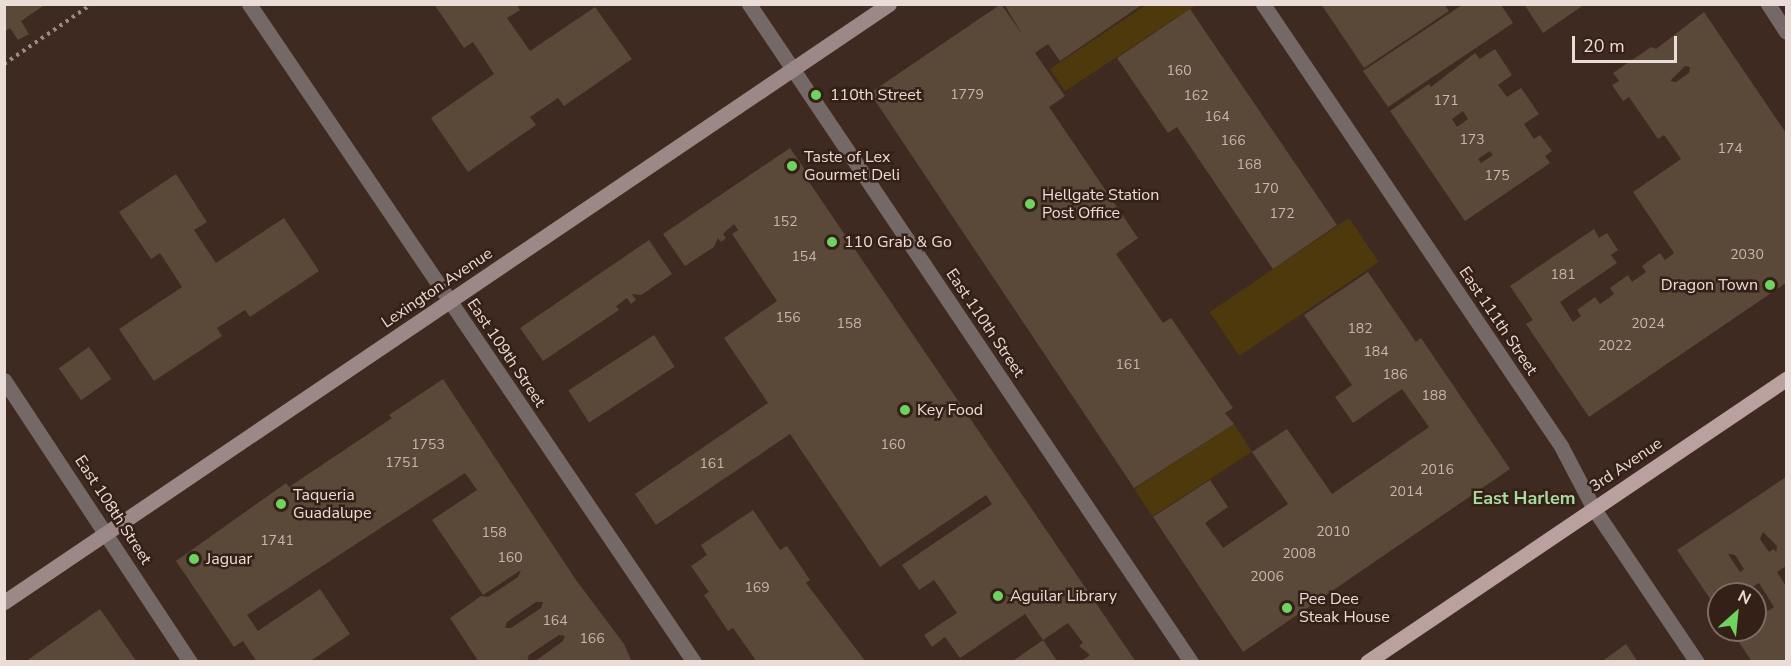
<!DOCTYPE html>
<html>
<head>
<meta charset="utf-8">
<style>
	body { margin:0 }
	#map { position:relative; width:1791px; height:666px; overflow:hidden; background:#3f2a21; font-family:"Nunito Sans",sans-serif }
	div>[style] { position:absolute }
	.green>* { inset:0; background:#4e390c; transform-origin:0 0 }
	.building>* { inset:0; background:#5a4838; transform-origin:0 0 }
	.path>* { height:4px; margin-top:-2px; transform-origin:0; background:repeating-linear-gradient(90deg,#9c8b83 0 3px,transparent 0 7.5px) }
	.minor>* { height:15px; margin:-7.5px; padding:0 7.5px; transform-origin:7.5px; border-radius:7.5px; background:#756968 }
	.secondary>* { height:15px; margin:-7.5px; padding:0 7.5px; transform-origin:7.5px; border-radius:7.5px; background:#9c8886 }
	.primary>* { height:15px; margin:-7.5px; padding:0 7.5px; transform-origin:7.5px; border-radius:7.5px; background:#baa09e }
	.dots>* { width:16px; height:16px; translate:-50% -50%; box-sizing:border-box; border:3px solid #352018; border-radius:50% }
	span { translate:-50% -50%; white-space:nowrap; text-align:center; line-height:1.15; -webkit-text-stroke:5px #352018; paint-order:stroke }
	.number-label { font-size:14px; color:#c6b7ae }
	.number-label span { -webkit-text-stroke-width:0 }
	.poi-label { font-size:16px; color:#eadcd6 }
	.left { translate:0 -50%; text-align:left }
	.right { translate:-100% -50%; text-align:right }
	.street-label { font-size:16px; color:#eadcd6 }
	.neighbourhood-label { font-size:18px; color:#a8dc9f; font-weight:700 }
	.frame { position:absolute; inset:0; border:6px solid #eadcd6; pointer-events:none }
	.north { position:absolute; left:1707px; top:582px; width:60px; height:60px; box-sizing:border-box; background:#352018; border:2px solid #7d6b64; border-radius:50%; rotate:27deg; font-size:16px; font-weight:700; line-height:24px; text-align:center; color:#eadcd6 }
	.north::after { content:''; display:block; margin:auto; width:21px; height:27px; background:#6fd35f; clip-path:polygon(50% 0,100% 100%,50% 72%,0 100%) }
	.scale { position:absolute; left:1572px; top:36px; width:105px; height:27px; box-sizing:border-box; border:3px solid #eadcd6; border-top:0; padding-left:8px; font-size:18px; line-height:21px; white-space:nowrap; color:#eadcd6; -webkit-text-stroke:4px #352018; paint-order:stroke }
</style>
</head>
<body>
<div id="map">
	<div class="green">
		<i style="clip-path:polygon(1146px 5px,1196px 5px,1065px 91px,1050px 69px)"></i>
		<i style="left:1349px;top:218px;width:53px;height:168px;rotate:56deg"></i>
		<i style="left:1234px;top:424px;width:33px;height:119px;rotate:57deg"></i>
	</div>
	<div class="building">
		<i style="clip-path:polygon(4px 4px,46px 4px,21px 21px,29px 34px,18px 40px,10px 28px,4px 32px)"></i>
		<i style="clip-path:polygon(434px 4px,516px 4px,520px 10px,507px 18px,530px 51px,595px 7px,632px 59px,564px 106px,558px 98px,530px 117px,536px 125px,468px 172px,431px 118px,494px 74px,473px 42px,464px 48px)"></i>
		<i style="clip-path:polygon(1001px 4px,1022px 34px,1004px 4px,1143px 4px,1060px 61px,1048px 44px,1035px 53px,1065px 96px,1049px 107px,1138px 238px,1116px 254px,1163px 323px,1171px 318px,1233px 408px,1225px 413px,1234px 424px,1134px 488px,870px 93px)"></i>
		<i style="clip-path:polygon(1321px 4px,1444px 4px,1449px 11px,1364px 68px)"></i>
		<i style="clip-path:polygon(1524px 4px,1585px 4px,1543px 33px)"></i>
		<i style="clip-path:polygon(1462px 5px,1501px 5px,1513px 23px,1388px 107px,1363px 71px)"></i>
		<i style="clip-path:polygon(1190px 9px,1337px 225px,1273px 269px,1177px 127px,1168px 133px,1117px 58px)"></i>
		<i style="clip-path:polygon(evenodd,1704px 12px,1786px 133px,1786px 283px,1589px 417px,1526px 324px,1533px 320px,1510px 286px,1594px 229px,1599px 238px,1607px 233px,1618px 250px,1611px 255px,1617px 263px,1560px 302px,1573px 322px,1581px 316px,1577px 310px,1595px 297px,1600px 304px,1614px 294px,1610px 288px,1628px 275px,1632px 282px,1646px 272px,1642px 266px,1660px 253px,1665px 260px,1674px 253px,1633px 192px,1681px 159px,1664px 135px,1658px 139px,1629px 97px,1623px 101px,1612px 85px,1619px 81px,1613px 73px,1651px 47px,1656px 49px,1704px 12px,1685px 66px,1690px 67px,1689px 73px,1676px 82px,1670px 81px,1685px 66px)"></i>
		<i style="clip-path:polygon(evenodd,1495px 49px,1512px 75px,1498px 85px,1507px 97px,1521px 88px,1539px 114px,1524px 124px,1534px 139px,1540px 135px,1552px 151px,1545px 156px,1550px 163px,1465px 221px,1390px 111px,1429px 84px,1431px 87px,1475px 53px,1480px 59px,1495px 49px,1463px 111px,1468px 119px,1457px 127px,1452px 119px,1463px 111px,1495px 49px,1490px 151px,1493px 155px,1481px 163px,1478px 159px,1490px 151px)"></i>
		<i style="clip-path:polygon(790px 148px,812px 180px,809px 182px,1136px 662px,1080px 662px,1090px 655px,1079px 646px,1083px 643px,1068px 623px,1043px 640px,1025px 614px,960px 658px,945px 637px,932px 647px,924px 635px,957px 613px,934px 580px,919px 590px,902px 565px,992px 504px,986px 495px,880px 567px,790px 434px,656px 525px,635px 494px,768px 403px,724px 338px,777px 301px,732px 234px,738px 230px,734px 224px,723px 234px,726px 238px,721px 242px,718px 238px,714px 247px,685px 266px,663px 234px)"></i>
		<i style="clip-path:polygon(176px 174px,207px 222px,194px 230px,216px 263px,284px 218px,319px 271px,250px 317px,245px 310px,217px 328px,222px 336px,154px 381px,119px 329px,182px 287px,160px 253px,151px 259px,119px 212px)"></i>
		<i style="clip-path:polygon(649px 240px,672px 274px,641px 295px,632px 294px,636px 300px,631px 304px,627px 298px,616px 306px,619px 310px,543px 361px,520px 328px)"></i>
		<i style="clip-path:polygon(1368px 272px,1416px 342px,1421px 338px,1510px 469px,1243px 652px,1153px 517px,1210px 480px,1228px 507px,1205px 523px,1223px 548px,1288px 504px,1252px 452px,1287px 429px,1332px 494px,1429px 427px,1402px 389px,1353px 423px,1335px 397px,1352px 385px,1304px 315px)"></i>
		<i style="left:654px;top:335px;width:38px;height:102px;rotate:57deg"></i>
		<i style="left:89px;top:347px;width:39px;height:37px;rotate:55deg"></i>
		<i style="clip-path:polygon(evenodd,443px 379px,576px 580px,624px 644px,632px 662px,534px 662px,563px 641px,565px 636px,559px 635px,529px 655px,527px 662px,479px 662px,450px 618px,481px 596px,488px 597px,518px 577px,521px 570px,483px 595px,432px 520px,477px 490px,465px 473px,247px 615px,258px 631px,320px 589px,350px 634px,309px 662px,257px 662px,243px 641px,234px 647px,176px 561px,286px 483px,289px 487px,392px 418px,389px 415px,443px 379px,536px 602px,543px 602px,541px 608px,511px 628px,505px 628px,507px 622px,536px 602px)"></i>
		<i style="clip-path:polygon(evenodd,1786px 477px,1786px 566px,1777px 572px,1786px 586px,1786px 662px,1752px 662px,1731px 630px,1755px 630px,1755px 594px,1766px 612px,1774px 607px,1759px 583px,1751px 588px,1755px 594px,1719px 594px,1719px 612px,1677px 550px,1786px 477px,1763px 532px,1777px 546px,1776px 552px,1774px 549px,1769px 552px,1760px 539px,1763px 532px,1786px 477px,1728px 554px,1735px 555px,1744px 569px,1740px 572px,1728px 554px)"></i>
		<i style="clip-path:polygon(753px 510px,780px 550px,787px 546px,810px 580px,806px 583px,866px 662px,757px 662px,733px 628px,728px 631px,704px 595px,709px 592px,691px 566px,707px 555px,701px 545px)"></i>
		<i style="clip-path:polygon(100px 609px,137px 662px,25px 662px,32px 657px)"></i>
		<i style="clip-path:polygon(1043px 640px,1058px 662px,1011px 662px,1017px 658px)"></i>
		<i style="clip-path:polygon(1626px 644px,1638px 662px,1601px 662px)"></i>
	</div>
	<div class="path">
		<i style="left:4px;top:64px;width:107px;rotate:-34.3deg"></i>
	</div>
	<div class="minor">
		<i style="left:249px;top:4px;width:794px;rotate:55.93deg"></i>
		<i style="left:749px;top:4px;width:793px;rotate:56.11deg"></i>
		<i style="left:1263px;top:4px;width:533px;rotate:56.01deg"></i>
		<i style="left:1561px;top:446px;width:71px;rotate:62.4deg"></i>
		<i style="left:1594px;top:509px;width:184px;rotate:56.1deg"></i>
		<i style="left:1768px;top:4px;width:33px;rotate:57deg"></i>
		<i style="left:4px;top:380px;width:338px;rotate:56.6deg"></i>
	</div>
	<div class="secondary">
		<i style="left:4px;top:602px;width:1068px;rotate:-34.05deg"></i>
	</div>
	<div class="primary">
		<i style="left:1367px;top:662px;width:506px;rotate:-34.04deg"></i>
	</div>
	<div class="dots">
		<i style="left:816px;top:95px;background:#6fd35f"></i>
		<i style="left:792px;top:166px;background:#6fd35f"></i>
		<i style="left:1030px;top:204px;background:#6fd35f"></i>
		<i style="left:832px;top:242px;background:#6fd35f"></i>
		<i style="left:1770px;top:285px;background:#6fd35f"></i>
		<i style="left:905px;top:410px;background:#6fd35f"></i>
		<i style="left:281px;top:504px;background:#6fd35f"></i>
		<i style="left:194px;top:559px;background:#6fd35f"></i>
		<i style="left:998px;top:596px;background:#6fd35f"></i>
		<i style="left:1287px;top:608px;background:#6fd35f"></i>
	</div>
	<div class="number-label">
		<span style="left:1179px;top:71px">160</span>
		<span style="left:967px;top:95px">1779</span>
		<span style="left:1196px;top:96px">162</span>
		<span style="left:1446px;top:101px">171</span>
		<span style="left:1217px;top:117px">164</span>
		<span style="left:1472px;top:140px">173</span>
		<span style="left:1233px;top:141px">166</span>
		<span style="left:1730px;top:149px">174</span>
		<span style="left:1249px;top:165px">168</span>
		<span style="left:1497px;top:176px">175</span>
		<span style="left:1266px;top:189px">170</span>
		<span style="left:1282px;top:214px">172</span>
		<span style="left:785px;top:222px">152</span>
		<span style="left:1747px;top:255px">2030</span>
		<span style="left:804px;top:257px">154</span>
		<span style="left:1563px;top:275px">181</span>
		<span style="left:788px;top:318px">156</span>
		<span style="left:849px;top:324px">158</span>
		<span style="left:1648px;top:324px">2024</span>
		<span style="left:1360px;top:329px">182</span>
		<span style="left:1615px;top:346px">2022</span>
		<span style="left:1376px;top:352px">184</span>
		<span style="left:1128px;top:365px">161</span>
		<span style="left:1395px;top:375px">186</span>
		<span style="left:1434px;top:396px">188</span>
		<span style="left:428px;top:445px">1753</span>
		<span style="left:893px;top:445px">160</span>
		<span style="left:402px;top:463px">1751</span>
		<span style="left:712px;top:464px">161</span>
		<span style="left:1437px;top:470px">2016</span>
		<span style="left:1406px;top:492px">2014</span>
		<span style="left:1333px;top:532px">2010</span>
		<span style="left:494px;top:533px">158</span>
		<span style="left:277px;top:541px">1741</span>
		<span style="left:1299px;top:554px">2008</span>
		<span style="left:510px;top:558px">160</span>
		<span style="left:1267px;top:577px">2006</span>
		<span style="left:757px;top:588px">169</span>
		<span style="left:555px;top:621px">164</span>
		<span style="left:592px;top:639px">166</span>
	</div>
	<div class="poi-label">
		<span class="left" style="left:830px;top:95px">110th Street</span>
		<span class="left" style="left:804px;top:166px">Taste of Lex<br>Gourmet Deli</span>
		<span class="left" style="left:1042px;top:204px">Hellgate Station<br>Post Office</span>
		<span class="left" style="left:844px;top:242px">110 Grab &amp; Go</span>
		<span class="right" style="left:1758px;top:285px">Dragon Town</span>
		<span class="left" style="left:917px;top:410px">Key Food</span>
		<span class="left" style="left:293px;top:504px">Taqueria<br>Guadalupe</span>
		<span class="left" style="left:206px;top:559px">Jaguar</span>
		<span class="left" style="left:1010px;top:596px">Aguilar Library</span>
		<span class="left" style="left:1299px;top:608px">Pee Dee<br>Steak House</span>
	</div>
	<div class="street-label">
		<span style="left:437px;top:288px;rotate:-34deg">Lexington Avenue</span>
		<span style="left:1498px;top:321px;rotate:56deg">East 111th Street</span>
		<span style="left:985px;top:323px;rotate:56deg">East 110th Street</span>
		<span style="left:506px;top:353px;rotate:56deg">East 109th Street</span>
		<span style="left:1626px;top:465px;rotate:-34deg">3rd Avenue</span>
		<span style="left:113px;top:510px;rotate:57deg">East 108th Street</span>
	</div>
	<div class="neighbourhood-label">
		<span style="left:1524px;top:498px">East Harlem</span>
	</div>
	<div class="frame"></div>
	<div class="north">N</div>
	<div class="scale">20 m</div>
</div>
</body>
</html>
